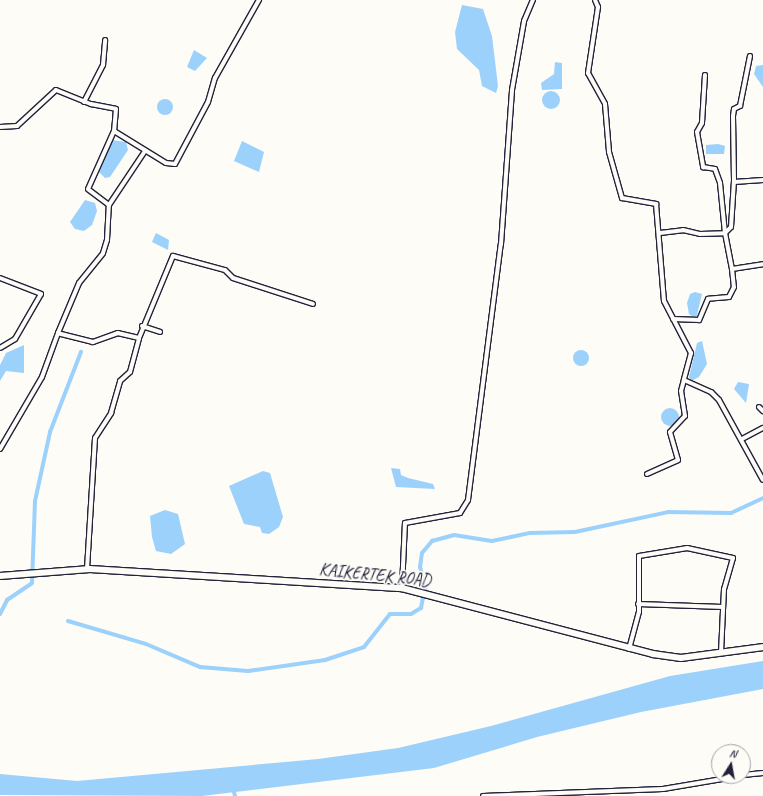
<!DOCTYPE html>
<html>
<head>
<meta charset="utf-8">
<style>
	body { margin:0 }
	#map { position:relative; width:763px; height:796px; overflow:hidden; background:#fdfcf7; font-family:Caveat,sans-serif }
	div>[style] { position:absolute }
	.water>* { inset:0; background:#9cd1fb }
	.round { border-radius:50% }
	.canal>* { height:4px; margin:-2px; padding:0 2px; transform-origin:2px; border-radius:2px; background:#9cd1fb }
	.roads { filter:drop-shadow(1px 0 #22223b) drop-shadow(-1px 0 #22223b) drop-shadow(0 1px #22223b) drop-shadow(0 -1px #22223b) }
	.minor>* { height:4px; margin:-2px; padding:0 2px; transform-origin:2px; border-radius:2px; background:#fdfcf7 }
	.secondary>* { height:5.5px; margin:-2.75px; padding:0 2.75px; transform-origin:2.75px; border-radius:2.75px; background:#fdfcf7 }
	span { translate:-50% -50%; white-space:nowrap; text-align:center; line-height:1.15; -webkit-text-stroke:3.5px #fdfcf7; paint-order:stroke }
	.street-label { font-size:17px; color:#22223b }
	.north { position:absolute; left:711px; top:744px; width:40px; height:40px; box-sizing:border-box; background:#fdfcf7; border:1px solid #a5a5ac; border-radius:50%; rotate:11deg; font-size:11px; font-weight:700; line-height:16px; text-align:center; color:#22223b }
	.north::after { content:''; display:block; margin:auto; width:14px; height:18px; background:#22223b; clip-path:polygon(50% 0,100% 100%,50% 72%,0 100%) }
</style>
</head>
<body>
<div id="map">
	<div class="water">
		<i style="clip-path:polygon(462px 5px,483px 9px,492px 36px,498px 86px,496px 93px,482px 86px,479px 70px,457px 49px,455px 32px)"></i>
		<i style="clip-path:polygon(194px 50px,207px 58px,195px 71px,187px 67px)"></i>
		<i style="clip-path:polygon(555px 62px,562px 63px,562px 89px,542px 90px,541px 83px,554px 74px)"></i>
		<i style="clip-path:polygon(763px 65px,763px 87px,754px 74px,756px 66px)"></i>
		<i class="round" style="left:542px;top:91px;width:18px;height:18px"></i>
		<i class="round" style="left:157px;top:99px;width:16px;height:16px"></i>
		<i style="clip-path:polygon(112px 140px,126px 142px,128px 150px,110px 177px,105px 178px,99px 172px)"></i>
		<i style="clip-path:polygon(242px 141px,264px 152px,259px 172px,234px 161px)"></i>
		<i style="clip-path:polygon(718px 144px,725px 146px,724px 154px,706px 154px,706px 145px)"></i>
		<i style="clip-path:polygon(85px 200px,95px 203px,97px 211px,92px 225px,84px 231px,75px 229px,70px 222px)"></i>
		<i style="clip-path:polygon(156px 233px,169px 240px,168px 250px,152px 242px)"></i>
		<i style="clip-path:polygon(695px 292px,702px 294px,696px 319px,689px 314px,687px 303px,690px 294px)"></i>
		<i style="clip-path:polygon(702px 341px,707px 364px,699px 377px,691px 381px,689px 377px,697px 343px)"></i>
		<i style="clip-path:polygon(24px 345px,24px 373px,6px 371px,0 381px,0 365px,6px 353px)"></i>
		<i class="round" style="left:573px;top:350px;width:16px;height:16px"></i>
		<i style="clip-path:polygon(738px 382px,749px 384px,746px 403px,734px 389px)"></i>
		<i class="round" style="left:661px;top:408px;width:18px;height:18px"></i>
		<i style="clip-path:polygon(391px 468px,400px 469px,401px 475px,408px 478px,433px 484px,435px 489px,396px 487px)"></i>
		<i style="clip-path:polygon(263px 471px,270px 473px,283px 517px,279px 527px,269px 534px,262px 533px,260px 527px,244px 524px,229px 486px)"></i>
		<i style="clip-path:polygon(165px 510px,178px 514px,185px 544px,171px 554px,156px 551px,152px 537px,150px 516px)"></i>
		<i style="clip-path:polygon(763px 661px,763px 689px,641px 712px,537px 737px,434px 768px,202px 796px,0 795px,0 774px,77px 781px,318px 759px,398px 748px,491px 726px,670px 676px)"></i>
	</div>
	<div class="canal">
		<i style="left:0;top:614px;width:16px;rotate:-63deg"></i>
		<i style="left:7px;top:600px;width:30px;rotate:-34deg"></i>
		<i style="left:32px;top:583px;width:82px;rotate:-87.9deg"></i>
		<i style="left:35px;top:501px;width:71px;rotate:-77.7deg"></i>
		<i style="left:50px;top:432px;width:86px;rotate:-68.8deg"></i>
		<i style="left:68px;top:621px;width:81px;rotate:16.4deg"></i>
		<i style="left:146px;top:644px;width:59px;rotate:23.1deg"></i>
		<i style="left:200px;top:667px;width:48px;rotate:4.8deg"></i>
		<i style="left:248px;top:671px;width:78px;rotate:-8.1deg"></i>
		<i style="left:325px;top:660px;width:41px;rotate:-18.4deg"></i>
		<i style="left:364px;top:647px;width:42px;rotate:-51.8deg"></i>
		<i style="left:390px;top:614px;width:21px"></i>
		<i style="left:411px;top:614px;width:12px;rotate:-31deg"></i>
		<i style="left:421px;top:608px;width:20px;rotate:-79deg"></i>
		<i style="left:425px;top:588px;width:22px;rotate:-103deg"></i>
		<i style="left:420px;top:567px;width:14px;rotate:-82deg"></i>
		<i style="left:422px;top:553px;width:16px;rotate:-50deg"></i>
		<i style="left:432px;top:541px;width:23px;rotate:-15deg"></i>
		<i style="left:454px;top:535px;width:38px;rotate:9deg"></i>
		<i style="left:492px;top:541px;width:39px;rotate:-12deg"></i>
		<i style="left:530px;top:533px;width:45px;rotate:-1.3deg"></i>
		<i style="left:575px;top:532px;width:95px;rotate:-12.1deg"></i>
		<i style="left:668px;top:512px;width:63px;rotate:0.9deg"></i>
		<i style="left:731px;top:513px;width:35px;rotate:-25deg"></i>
		<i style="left:233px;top:788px;width:8px;rotate:76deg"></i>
	</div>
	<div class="roads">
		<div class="minor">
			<i style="left:595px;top:0;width:8px;rotate:67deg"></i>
			<i style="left:598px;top:7px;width:67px;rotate:98.6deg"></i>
			<i style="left:588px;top:73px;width:35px;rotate:61deg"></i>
			<i style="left:605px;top:104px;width:48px;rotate:85.2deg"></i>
			<i style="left:609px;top:152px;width:48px;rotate:74.2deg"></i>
			<i style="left:622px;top:198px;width:35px;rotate:10deg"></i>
			<i style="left:656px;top:204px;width:97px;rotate:85.3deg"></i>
			<i style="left:664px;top:301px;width:59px;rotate:62.6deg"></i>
			<i style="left:691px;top:353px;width:28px;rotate:105deg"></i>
			<i style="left:684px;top:380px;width:30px;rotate:24deg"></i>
			<i style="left:711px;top:392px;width:11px;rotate:45deg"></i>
			<i style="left:719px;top:400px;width:91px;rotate:61.2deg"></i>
			<i style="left:705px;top:75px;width:48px;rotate:93.6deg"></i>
			<i style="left:702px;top:123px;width:10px;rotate:119deg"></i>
			<i style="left:697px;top:132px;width:36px;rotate:80deg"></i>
			<i style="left:703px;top:167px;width:12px;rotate:9deg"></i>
			<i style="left:715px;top:169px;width:15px;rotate:70deg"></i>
			<i style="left:720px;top:183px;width:50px;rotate:84.3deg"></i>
			<i style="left:725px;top:233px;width:8px;rotate:-45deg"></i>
			<i style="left:731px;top:227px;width:47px;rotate:-86.3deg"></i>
			<i style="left:734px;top:180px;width:64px;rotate:-90.9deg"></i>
			<i style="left:733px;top:116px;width:7px;rotate:-82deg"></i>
			<i style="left:734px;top:109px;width:7px;rotate:-27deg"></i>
			<i style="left:740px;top:106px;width:51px;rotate:-78.7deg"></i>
			<i style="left:84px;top:102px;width:42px;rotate:-62.8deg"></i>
			<i style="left:103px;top:65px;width:25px;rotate:-85deg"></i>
			<i style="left:0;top:127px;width:17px;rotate:-3deg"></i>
			<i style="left:17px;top:126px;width:53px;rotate:-42.7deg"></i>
			<i style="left:56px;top:90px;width:38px;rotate:22deg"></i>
			<i style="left:91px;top:104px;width:25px;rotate:11deg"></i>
			<i style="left:116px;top:109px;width:22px;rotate:95deg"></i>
			<i style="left:734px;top:182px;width:29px;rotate:-4deg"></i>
			<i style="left:109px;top:205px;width:65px;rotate:-56.3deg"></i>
			<i style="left:660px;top:233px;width:23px;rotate:-7deg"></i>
			<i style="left:683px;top:230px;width:17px;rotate:13deg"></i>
			<i style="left:700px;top:234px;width:25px;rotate:-2deg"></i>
			<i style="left:725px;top:233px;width:37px;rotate:79deg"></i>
			<i style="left:732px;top:269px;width:18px;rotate:84deg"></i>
			<i style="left:734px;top:287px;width:11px;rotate:117deg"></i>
			<i style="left:729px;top:297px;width:21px;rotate:175deg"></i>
			<i style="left:708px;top:299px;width:23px;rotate:113deg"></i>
			<i style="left:699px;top:320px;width:26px;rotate:-178deg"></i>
			<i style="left:732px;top:269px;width:31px;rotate:-9deg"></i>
			<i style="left:0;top:278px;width:44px;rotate:21.3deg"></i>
			<i style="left:41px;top:294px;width:52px;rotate:120deg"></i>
			<i style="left:15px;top:339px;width:17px;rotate:149deg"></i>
			<i style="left:142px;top:326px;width:19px;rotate:18deg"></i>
			<i style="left:139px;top:338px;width:89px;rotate:-67.5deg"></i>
			<i style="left:173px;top:256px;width:54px;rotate:15.1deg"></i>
			<i style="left:225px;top:270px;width:11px;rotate:45deg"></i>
			<i style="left:233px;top:278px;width:84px;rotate:18deg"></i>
			<i style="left:759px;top:407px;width:6px;rotate:45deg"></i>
			<i style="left:742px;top:439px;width:24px;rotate:-28deg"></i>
			<i style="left:0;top:449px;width:83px;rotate:-59.7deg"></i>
			<i style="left:42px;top:377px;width:47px;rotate:-70deg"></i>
			<i style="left:647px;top:474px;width:34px;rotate:-24deg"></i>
			<i style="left:678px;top:460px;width:29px;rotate:-106deg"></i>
			<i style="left:670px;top:432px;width:22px;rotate:-47deg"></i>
			<i style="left:685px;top:416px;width:25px;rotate:-99deg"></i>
			<i style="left:681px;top:391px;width:11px;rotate:-75deg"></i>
			<i style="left:87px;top:569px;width:131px;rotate:-86.5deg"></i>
			<i style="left:95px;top:438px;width:30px;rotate:-57deg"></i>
			<i style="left:111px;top:413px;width:33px;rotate:-74deg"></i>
			<i style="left:120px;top:381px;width:13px;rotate:-42deg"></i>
			<i style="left:130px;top:372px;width:35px;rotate:-75deg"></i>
			<i style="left:139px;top:338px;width:22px;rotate:-167deg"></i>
			<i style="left:118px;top:333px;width:27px;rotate:160deg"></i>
			<i style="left:93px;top:342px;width:36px;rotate:-166deg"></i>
			<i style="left:58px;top:333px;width:54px;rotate:-67.2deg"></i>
			<i style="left:79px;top:283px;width:38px;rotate:-51deg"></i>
			<i style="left:103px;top:253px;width:14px;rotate:-73deg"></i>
			<i style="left:107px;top:240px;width:35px;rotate:-87deg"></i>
			<i style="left:109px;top:205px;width:26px;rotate:-143deg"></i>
			<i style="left:88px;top:189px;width:64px;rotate:-65.9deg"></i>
			<i style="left:114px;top:131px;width:61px;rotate:31.6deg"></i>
			<i style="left:166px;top:163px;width:9px;rotate:6deg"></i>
			<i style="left:175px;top:164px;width:70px;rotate:-62deg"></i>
			<i style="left:208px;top:102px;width:25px;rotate:-74deg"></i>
			<i style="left:215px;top:78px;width:90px;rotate:-60.6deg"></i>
			<i style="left:402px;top:588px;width:65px;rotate:-87.4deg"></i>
			<i style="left:405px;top:523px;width:56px;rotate:-10.3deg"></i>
			<i style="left:460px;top:513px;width:15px;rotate:-58deg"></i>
			<i style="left:468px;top:500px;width:258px;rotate:-82.7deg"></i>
			<i style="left:501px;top:244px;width:154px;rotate:-85.9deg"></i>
			<i style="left:512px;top:90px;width:70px;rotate:-80.1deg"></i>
			<i style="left:524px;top:21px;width:23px;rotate:-67deg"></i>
			<i style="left:638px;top:604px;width:85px;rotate:2deg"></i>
			<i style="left:629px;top:649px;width:38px;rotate:-75deg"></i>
			<i style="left:639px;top:612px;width:56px;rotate:-90deg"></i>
			<i style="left:639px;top:556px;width:49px;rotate:-9.5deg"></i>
			<i style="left:687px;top:548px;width:47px;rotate:12.3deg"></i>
			<i style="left:733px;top:558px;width:32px;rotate:106deg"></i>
			<i style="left:724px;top:589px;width:64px;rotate:92.7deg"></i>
			<i style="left:743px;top:775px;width:20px;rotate:-6deg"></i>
			<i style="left:483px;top:796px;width:180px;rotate:-2.2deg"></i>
			<i style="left:663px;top:789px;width:78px;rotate:-9.6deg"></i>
		</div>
		<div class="secondary">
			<i style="left:0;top:576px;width:90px;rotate:-4.4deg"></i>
			<i style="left:90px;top:569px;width:313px;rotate:3.5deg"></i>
			<i style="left:402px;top:588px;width:260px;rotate:14.7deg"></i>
			<i style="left:653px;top:654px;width:28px;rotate:8deg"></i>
			<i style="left:681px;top:658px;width:83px;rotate:-7.6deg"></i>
		</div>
	</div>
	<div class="street-label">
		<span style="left:375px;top:575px;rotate:6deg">KAIKERTEK ROAD</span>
	</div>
	<div class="north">N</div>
</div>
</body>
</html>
